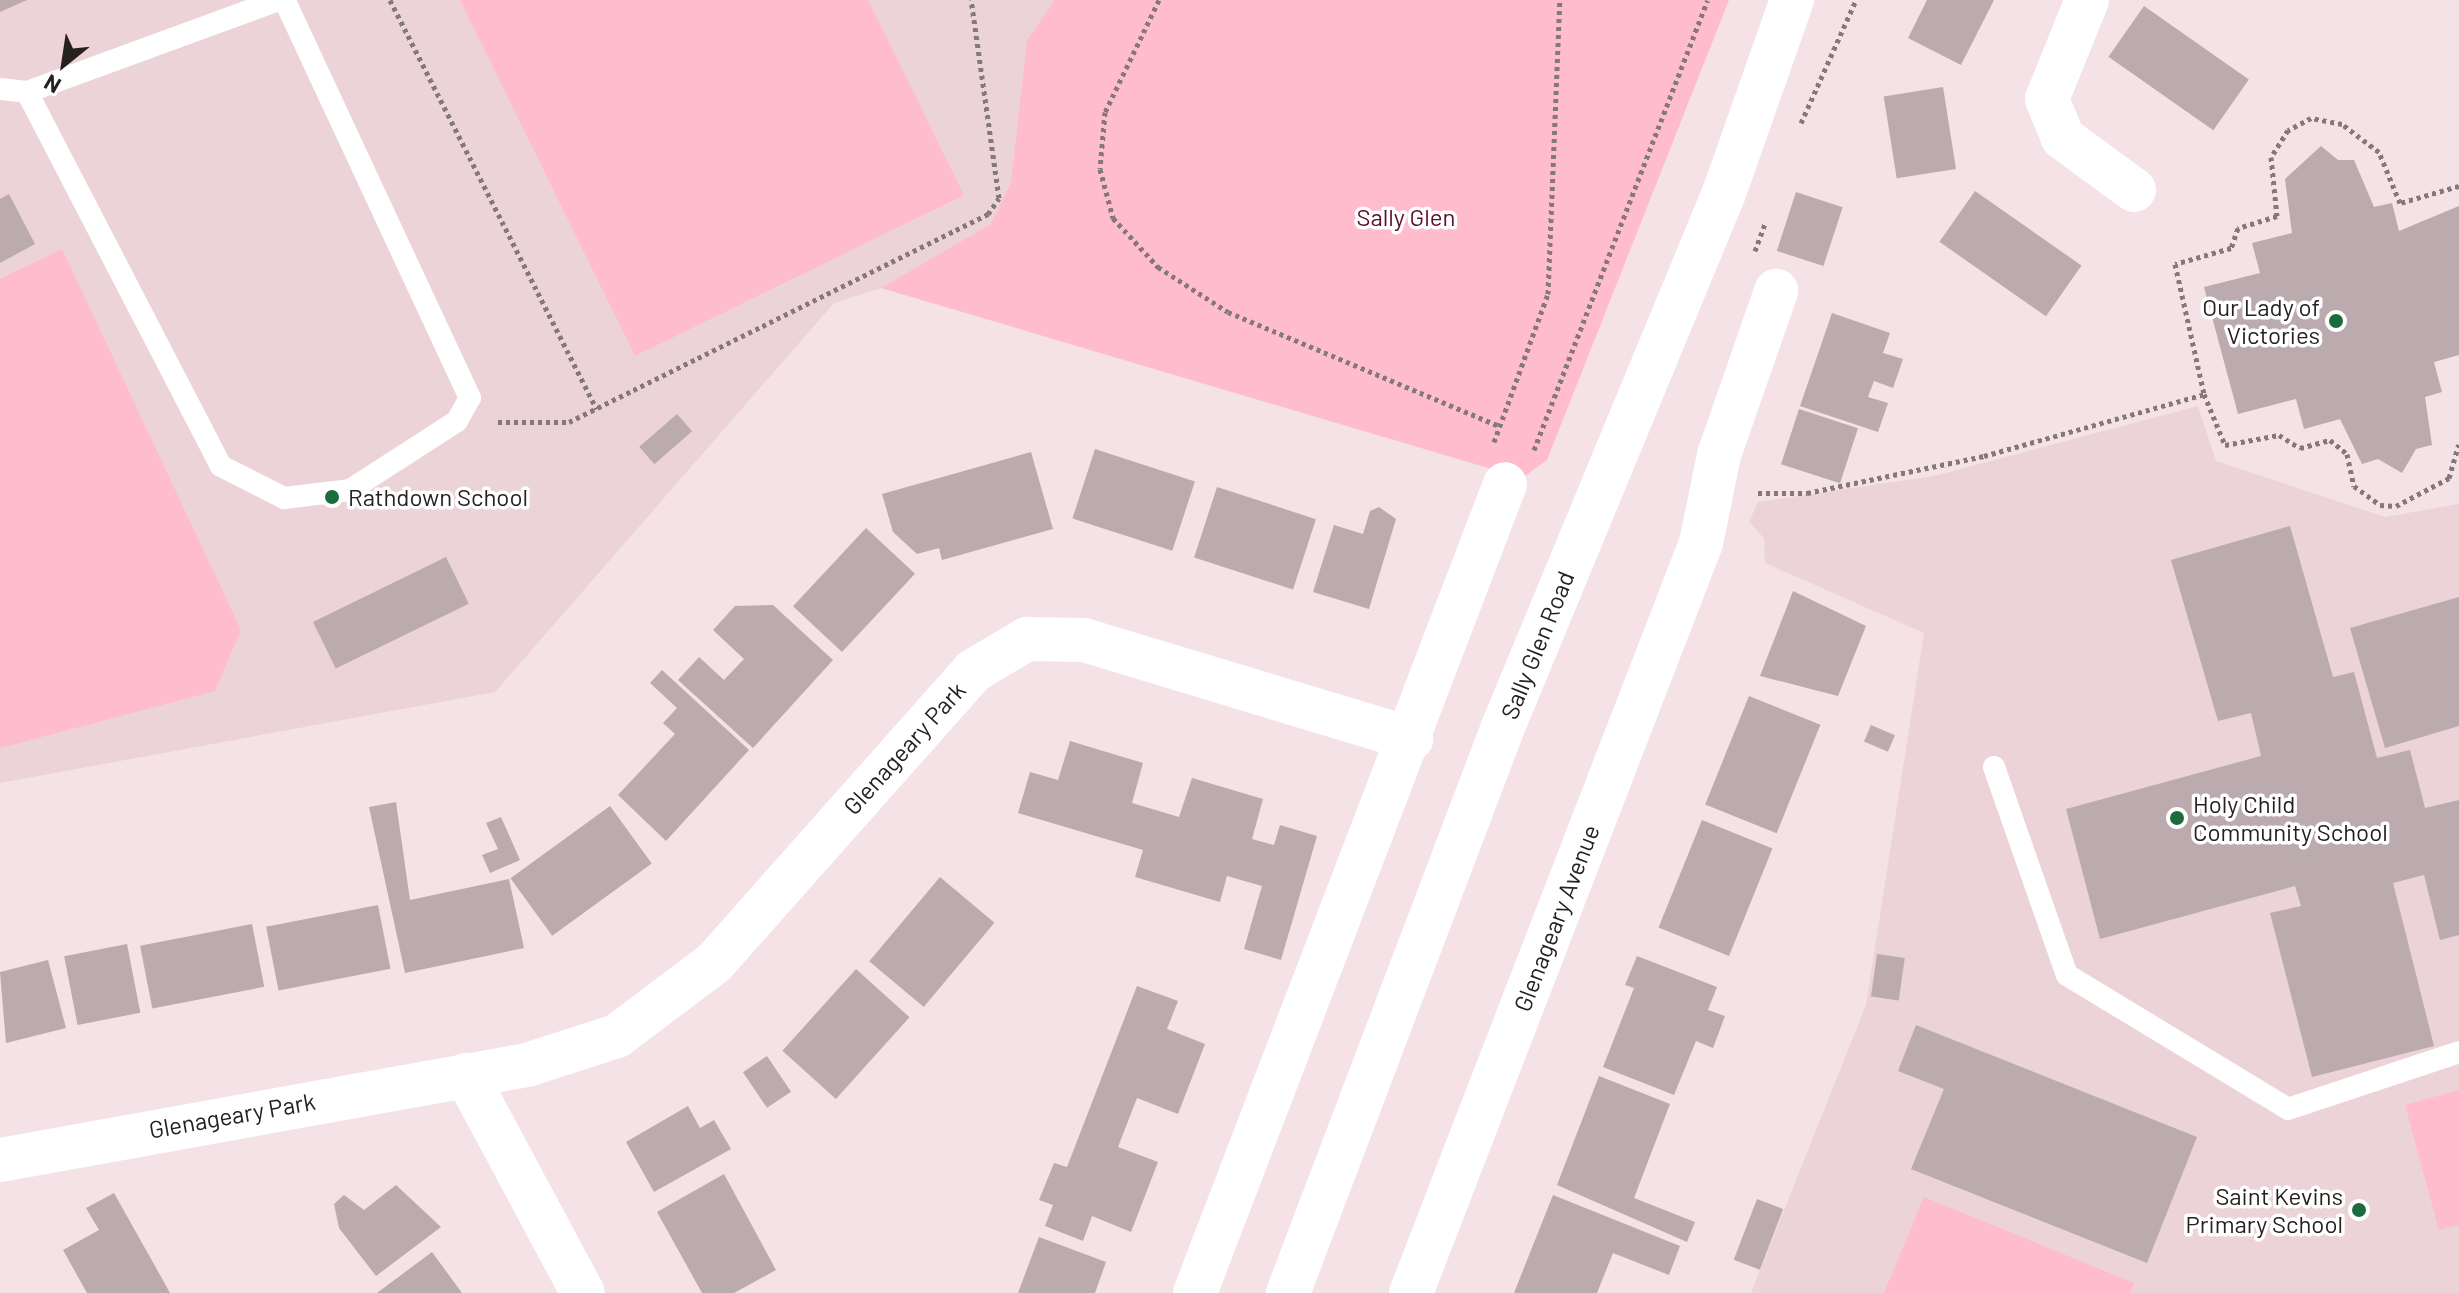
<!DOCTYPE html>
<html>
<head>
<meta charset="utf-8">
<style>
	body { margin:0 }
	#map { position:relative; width:2459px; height:1293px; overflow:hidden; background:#f4e2e6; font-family:Barlow,sans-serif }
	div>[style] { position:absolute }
	.built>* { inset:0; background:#ecd3d8 }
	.green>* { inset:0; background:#febccc }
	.building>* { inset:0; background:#bbaaae; transform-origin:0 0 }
	.path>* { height:5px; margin-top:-2.5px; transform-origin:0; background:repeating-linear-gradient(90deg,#84787b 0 4px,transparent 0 8px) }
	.lane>* { height:22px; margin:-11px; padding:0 11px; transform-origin:11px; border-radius:11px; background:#fff }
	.street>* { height:44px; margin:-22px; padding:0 22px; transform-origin:22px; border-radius:22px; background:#fff }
	.secondary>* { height:44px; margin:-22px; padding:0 22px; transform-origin:22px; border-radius:22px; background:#fff }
	.dots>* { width:22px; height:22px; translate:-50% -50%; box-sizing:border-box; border:4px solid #fff; border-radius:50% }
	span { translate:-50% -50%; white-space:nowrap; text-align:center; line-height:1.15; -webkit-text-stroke:7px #fff; paint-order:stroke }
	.park-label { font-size:24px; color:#5a0e2c }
	.poi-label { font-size:24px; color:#262021 }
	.right { translate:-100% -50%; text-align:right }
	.left { translate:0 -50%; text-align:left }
	.street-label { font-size:24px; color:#262021 }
	.north { position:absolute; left:24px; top:24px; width:80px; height:80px; -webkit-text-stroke:6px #fff; paint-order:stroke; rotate:210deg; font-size:22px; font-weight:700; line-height:32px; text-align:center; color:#262021 }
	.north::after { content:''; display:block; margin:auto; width:28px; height:36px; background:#262021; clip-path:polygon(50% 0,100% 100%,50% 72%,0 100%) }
</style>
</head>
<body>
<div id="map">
	<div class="built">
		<i style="clip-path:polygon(0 0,1100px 0,1008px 220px,881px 288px,834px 303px,495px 692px,0 783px)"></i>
		<i style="clip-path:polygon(2198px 406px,2216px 461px,2385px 517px,2459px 504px,2459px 1293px,1751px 1293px,1866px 1005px,1924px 633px,1765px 563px,1764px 538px,1749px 522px,1758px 502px,1934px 476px)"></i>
	</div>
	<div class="green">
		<i style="clip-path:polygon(460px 0,868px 0,964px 195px,635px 356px)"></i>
		<i style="clip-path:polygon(1055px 0,1729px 0,1547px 460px,1522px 478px,881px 288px,991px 224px,1011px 183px,1027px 40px)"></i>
		<i style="clip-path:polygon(62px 249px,241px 630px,215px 691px,0 748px,0 279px)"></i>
		<i style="clip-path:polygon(2459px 1090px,2459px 1225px,2439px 1230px,2405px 1105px)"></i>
		<i style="clip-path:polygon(1924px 1197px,2134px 1283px,2130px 1293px,1884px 1293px)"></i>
	</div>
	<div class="building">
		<i style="clip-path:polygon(0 0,27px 0,0 12px)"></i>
		<i style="clip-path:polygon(1994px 0,1961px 65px,1908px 38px,1927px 0)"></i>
		<i style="left:2144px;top:6px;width:128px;height:62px;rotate:35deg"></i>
		<i style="left:1943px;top:87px;width:83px;height:60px;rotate:81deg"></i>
		<i style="clip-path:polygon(2321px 146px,2338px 160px,2354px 160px,2374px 207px,2392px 203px,2399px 231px,2459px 206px,2459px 355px,2434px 362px,2442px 392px,2425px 397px,2432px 445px,2416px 449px,2402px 473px,2378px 459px,2362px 464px,2340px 419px,2304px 429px,2296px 399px,2238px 414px,2204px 287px,2260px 273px,2252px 243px,2292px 233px,2285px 179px)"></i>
		<i style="left:1975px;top:191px;width:130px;height:62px;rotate:35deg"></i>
		<i style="left:1796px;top:192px;width:49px;height:62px;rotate:18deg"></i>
		<i style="clip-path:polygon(9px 194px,35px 244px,0 263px,0 199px)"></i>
		<i style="clip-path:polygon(1832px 313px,1890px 333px,1883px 353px,1903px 359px,1893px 388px,1874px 381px,1868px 397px,1888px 403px,1878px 432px,1800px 406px)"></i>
		<i style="left:1799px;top:409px;width:62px;height:58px;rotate:18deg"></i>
		<i style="left:677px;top:414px;width:23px;height:50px;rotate:49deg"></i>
		<i style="left:1095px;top:449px;width:105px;height:73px;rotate:18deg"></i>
		<i style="clip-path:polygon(1031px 452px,1053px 529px,942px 560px,939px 548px,917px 554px,893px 532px,882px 494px)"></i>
		<i style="left:1217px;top:487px;width:104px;height:74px;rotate:18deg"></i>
		<i style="clip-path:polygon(1379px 507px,1396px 519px,1369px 609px,1313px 592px,1334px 525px,1363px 534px,1370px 511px)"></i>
		<i style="clip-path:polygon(2290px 526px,2333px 677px,2354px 672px,2377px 758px,2410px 750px,2425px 808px,2459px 800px,2459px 935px,2440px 940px,2424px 875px,2393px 883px,2434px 1046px,2312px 1077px,2270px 913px,2301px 906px,2295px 886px,2100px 939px,2066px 809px,2261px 756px,2251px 713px,2218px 721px,2171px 560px)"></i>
		<i style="left:866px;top:528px;width:67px;height:107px;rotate:43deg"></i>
		<i style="left:446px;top:557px;width:52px;height:148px;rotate:64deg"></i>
		<i style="clip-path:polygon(1793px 591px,1866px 626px,1838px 696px,1760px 676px)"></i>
		<i style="clip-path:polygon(2459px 597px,2459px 726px,2385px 748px,2350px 628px)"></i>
		<i style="clip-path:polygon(773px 605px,833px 660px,753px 748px,678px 680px,699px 657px,724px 680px,744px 659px,713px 630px,735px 606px)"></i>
		<i style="clip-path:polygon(662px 670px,749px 750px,666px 841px,618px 795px,675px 734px,663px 723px,677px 708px,650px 683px)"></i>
		<i style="left:1749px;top:696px;width:77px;height:117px;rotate:22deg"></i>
		<i style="left:1871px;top:725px;width:26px;height:18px;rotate:23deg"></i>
		<i style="clip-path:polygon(1070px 741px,1143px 763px,1132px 803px,1179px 817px,1192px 778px,1263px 799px,1252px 839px,1274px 845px,1280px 825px,1317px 836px,1281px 960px,1244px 949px,1262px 886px,1227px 876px,1220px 902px,1135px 877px,1143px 850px,1018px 813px,1030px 772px,1058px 780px)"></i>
		<i style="clip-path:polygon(396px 802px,410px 900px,509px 879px,524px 948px,405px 973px,369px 807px)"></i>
		<i style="left:610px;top:806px;width:71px;height:123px;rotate:54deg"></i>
		<i style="clip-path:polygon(501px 817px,520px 860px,490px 873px,482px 855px,498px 849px,486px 823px)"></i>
		<i style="left:1702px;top:820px;width:76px;height:116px;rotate:22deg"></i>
		<i style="left:940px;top:877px;width:71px;height:110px;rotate:40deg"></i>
		<i style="left:378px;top:905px;width:65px;height:114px;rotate:79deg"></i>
		<i style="left:252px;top:924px;width:64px;height:114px;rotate:79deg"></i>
		<i style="left:127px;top:944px;width:70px;height:64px;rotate:79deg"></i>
		<i style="left:1877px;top:954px;width:28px;height:43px;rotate:8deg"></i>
		<i style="clip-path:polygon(1637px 956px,1717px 987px,1708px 1010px,1725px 1016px,1713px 1048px,1696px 1041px,1674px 1095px,1603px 1067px,1634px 988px,1625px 985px)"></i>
		<i style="clip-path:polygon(48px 960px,66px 1028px,6px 1043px,0 972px)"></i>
		<i style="left:856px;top:969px;width:72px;height:110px;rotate:42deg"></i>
		<i style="clip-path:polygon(1137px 986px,1178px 1001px,1167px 1029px,1205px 1044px,1178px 1114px,1137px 1098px,1118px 1147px,1158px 1162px,1131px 1232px,1092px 1216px,1083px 1241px,1045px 1226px,1053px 1205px,1039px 1200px,1054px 1163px,1067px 1167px)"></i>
		<i style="clip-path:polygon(1916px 1025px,2197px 1137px,2147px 1263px,1911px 1169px,1944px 1089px,1898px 1071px)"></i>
		<i style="left:767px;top:1056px;width:43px;height:29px;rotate:56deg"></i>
		<i style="clip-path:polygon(1599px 1076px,1670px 1104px,1634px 1198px,1695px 1222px,1687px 1242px,1557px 1185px)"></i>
		<i style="clip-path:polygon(688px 1106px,700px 1128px,714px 1120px,731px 1149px,654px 1192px,626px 1142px)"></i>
		<i style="clip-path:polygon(724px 1174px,776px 1270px,734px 1293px,702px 1293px,657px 1212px)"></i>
		<i style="clip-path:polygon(396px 1185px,441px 1227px,376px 1276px,339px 1228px,334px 1204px,344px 1195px,364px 1210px)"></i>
		<i style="clip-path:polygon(114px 1193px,155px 1266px,170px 1293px,87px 1293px,63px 1250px,99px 1230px,86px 1208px)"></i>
		<i style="clip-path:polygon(1553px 1195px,1680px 1246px,1669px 1275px,1613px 1253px,1597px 1293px,1514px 1293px)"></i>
		<i style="left:1757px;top:1199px;width:28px;height:65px;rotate:21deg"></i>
		<i style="clip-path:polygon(1039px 1237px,1106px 1262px,1095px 1293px,1018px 1293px)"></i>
		<i style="clip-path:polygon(432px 1252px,462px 1293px,377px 1293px)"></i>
	</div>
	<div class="path">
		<i style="left:390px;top:0;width:458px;rotate:63.2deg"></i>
		<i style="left:1159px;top:0;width:124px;rotate:115.7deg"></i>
		<i style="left:1105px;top:112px;width:57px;rotate:95deg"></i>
		<i style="left:1100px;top:169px;width:51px;rotate:75.1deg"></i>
		<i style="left:1113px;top:218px;width:67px;rotate:47.4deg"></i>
		<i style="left:1158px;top:267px;width:83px;rotate:32.7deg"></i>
		<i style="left:1228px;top:312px;width:294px;rotate:22.8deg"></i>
		<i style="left:1801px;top:123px;width:135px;rotate:-65.9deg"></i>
		<i style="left:2459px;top:186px;width:61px;rotate:163.9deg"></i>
		<i style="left:2400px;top:203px;width:55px;rotate:-112.4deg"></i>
		<i style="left:2379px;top:152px;width:46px;rotate:-142.9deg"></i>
		<i style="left:2342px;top:124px;width:32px;rotate:-169deg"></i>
		<i style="left:2311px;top:118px;width:26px;rotate:152deg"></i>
		<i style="left:2288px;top:130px;width:32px;rotate:122deg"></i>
		<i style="left:2271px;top:157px;width:59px;rotate:84.2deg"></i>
		<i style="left:2277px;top:216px;width:41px;rotate:162.9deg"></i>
		<i style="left:2238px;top:228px;width:21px;rotate:109deg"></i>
		<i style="left:2231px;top:248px;width:58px;rotate:164.1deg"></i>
		<i style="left:2175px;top:264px;width:133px;rotate:77.4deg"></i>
		<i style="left:2204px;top:394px;width:55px;rotate:67.6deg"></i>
		<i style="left:2225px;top:445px;width:55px;rotate:-10.5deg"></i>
		<i style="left:2279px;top:435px;width:25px;rotate:32deg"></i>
		<i style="left:2300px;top:448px;width:31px;rotate:-15deg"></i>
		<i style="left:2330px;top:440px;width:22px;rotate:39deg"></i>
		<i style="left:2347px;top:454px;width:33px;rotate:78deg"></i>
		<i style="left:2354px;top:486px;width:32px;rotate:36deg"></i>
		<i style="left:2380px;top:505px;width:16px;rotate:4deg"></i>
		<i style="left:2396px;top:506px;width:60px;rotate:-27.8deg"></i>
		<i style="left:2449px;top:478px;width:35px;rotate:-74deg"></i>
		<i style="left:1755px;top:251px;width:30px;rotate:-70deg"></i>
		<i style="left:498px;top:422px;width:71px"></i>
		<i style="left:569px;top:422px;width:468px;rotate:-26.4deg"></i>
		<i style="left:988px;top:214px;width:19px;rotate:-55deg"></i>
		<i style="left:999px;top:198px;width:200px;rotate:-98deg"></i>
		<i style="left:1494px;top:442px;width:158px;rotate:-70deg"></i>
		<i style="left:1548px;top:294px;width:294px;rotate:-87.7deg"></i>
		<i style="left:1534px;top:450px;width:482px;rotate:-68.9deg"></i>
		<i style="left:1758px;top:493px;width:49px"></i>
		<i style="left:1807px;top:493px;width:181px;rotate:-11.8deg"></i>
		<i style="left:1984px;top:456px;width:229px;rotate:-15.7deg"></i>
	</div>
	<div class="lane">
		<i style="left:0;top:89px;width:27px;rotate:6deg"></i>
		<i style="left:27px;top:92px;width:268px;rotate:-20.1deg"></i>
		<i style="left:27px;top:92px;width:421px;rotate:62.6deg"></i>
		<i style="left:221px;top:466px;width:71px;rotate:26.9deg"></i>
		<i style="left:284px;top:498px;width:66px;rotate:-6.9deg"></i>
		<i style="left:350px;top:490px;width:127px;rotate:-32.8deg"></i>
		<i style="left:457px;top:421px;width:26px;rotate:-61deg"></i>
		<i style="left:470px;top:398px;width:439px;rotate:-115deg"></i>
		<i style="left:1994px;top:767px;width:220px;rotate:70.7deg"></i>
		<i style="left:2067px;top:975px;width:258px;rotate:31.2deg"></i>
		<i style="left:2288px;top:1109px;width:180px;rotate:-18.4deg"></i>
	</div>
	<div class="street">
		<i style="left:2087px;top:0;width:107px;rotate:112deg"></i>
		<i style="left:2047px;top:99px;width:42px;rotate:67.7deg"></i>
		<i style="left:2063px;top:138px;width:88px;rotate:36.2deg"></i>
		<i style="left:466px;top:1075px;width:247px;rotate:61.8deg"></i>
		<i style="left:0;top:1160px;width:535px;rotate:-10.22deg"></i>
		<i style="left:527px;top:1065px;width:95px;rotate:-17.9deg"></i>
		<i style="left:617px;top:1036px;width:121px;rotate:-37deg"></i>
		<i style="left:714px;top:963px;width:390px;rotate:-48.4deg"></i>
		<i style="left:973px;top:671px;width:63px;rotate:-30.7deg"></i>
		<i style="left:1027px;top:639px;width:57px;rotate:1deg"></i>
		<i style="left:1084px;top:640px;width:342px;rotate:16.8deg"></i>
		<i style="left:1195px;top:1293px;width:866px;rotate:-69.03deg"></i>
		<i style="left:1411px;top:1293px;width:804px;rotate:-68.86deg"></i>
		<i style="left:1701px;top:543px;width:90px;rotate:-78.4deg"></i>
		<i style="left:1719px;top:455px;width:174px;rotate:-70.8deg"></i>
	</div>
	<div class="secondary">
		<i style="left:1288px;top:1293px;width:605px;rotate:-69.2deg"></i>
		<i style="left:1503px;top:727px;width:578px;rotate:-67.52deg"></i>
		<i style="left:1724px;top:193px;width:205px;rotate:-70.6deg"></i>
	</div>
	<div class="dots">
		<i style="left:2336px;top:321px;background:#1c6c3d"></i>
		<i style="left:332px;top:497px;background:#1c6c3d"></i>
		<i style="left:2177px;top:818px;background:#1c6c3d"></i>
		<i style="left:2359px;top:1210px;background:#1c6c3d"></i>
	</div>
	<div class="park-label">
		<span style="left:1406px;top:217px">Sally Glen</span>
	</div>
	<div class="poi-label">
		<span class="right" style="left:2320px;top:321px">Our Lady of<br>Victories</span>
		<span class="left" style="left:348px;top:497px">Rathdown School</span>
		<span class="left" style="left:2193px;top:818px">Holy Child<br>Community School</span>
		<span class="right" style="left:2343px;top:1210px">Saint Kevins<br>Primary School</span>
	</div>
	<div class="street-label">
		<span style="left:1537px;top:645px;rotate:-68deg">Sally Glen Road</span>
		<span style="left:904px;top:748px;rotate:-48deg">Glenageary Park</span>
		<span style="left:1556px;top:918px;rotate:-69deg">Glenageary Avenue</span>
		<span style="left:232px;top:1115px;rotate:-10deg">Glenageary Park</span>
	</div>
	<div class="north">N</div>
</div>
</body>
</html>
